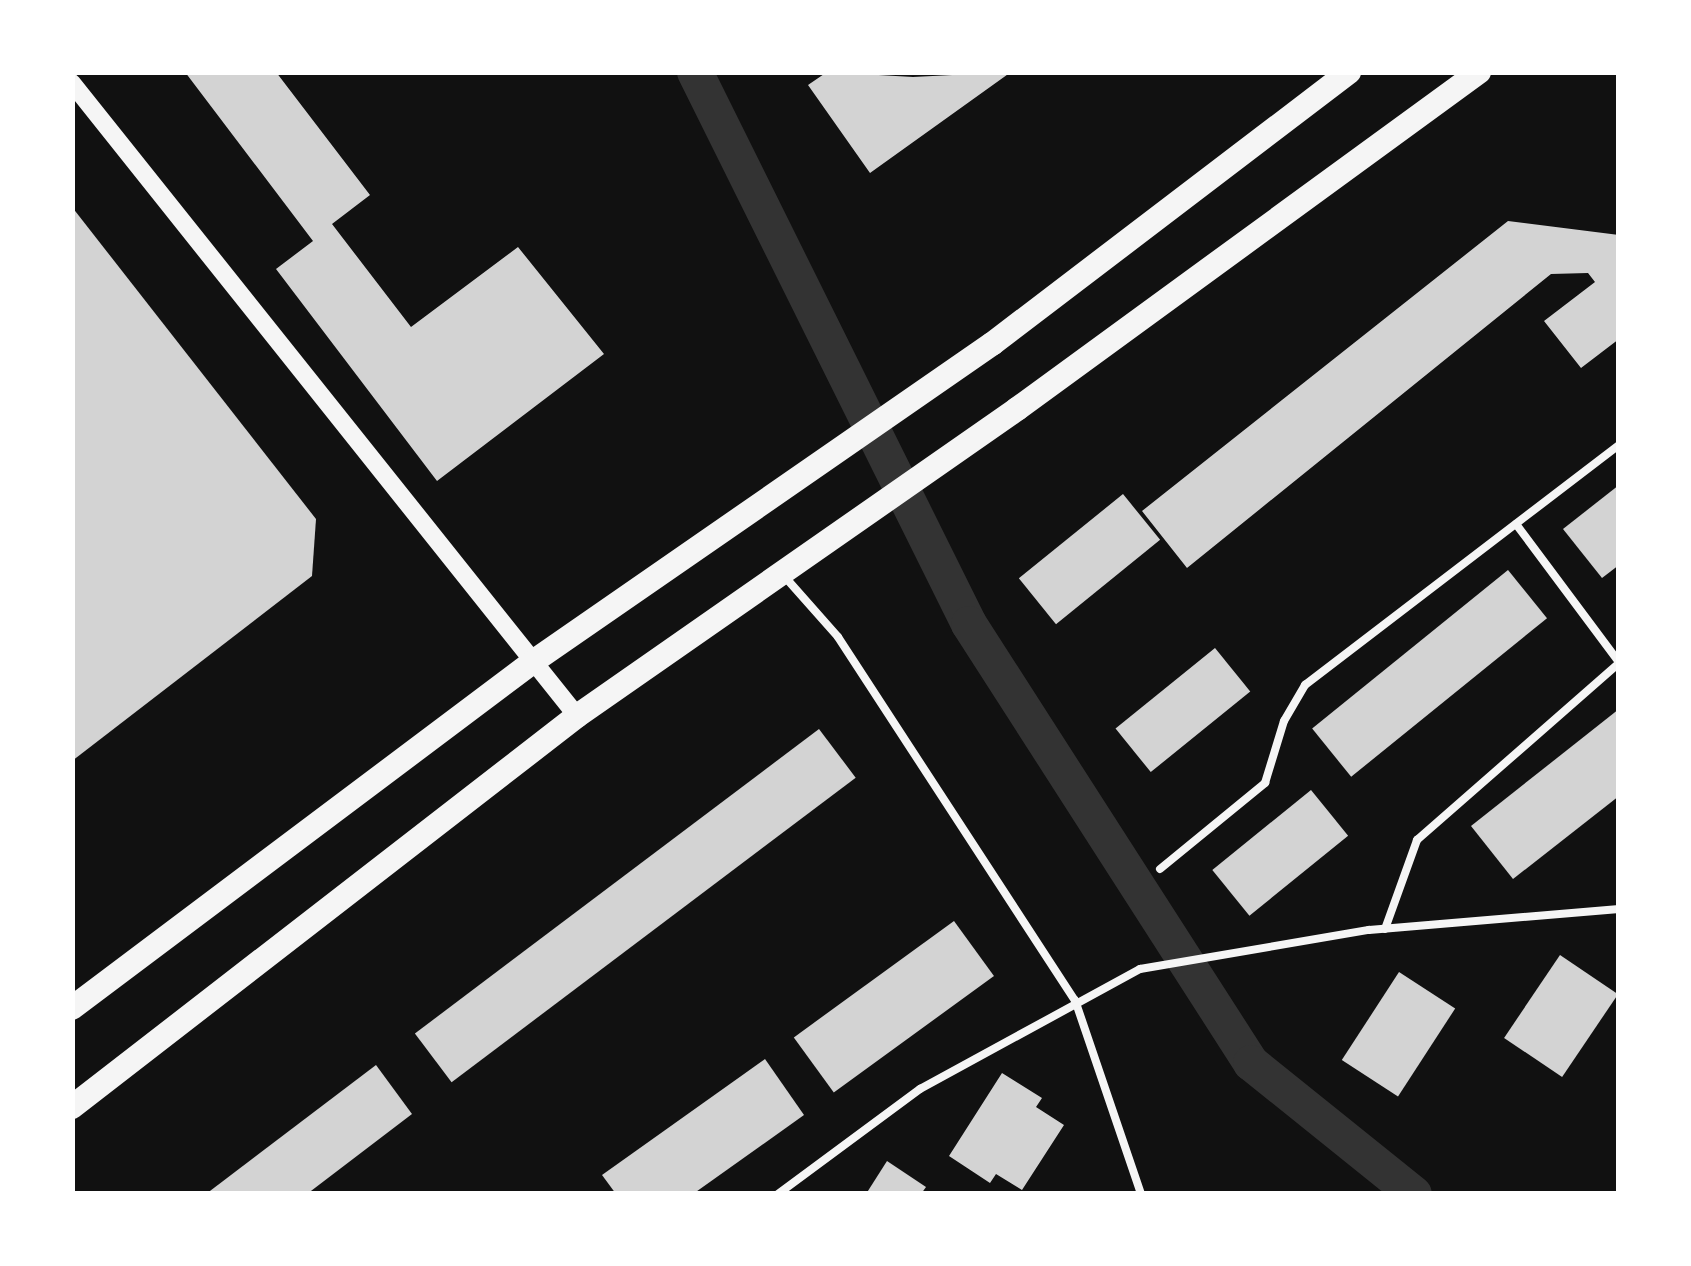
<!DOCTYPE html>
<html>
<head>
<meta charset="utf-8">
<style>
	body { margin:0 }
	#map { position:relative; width:1691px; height:1266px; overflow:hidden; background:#111; font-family:"PT Sans Narrow",sans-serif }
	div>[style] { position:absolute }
	.canal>* { height:36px; margin:-18px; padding:0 18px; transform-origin:18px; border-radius:18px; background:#333 }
	.building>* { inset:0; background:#d3d3d3; transform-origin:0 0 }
	.service>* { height:8px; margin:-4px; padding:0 4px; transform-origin:4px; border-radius:4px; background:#f5f5f5 }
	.tertiary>* { height:18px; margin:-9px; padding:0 9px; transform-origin:9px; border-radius:9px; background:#f5f5f5 }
	.primary>* { height:24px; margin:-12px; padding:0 12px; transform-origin:12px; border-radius:12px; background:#f5f5f5 }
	span { translate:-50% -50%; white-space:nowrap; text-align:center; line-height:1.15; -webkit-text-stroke:9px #fff; paint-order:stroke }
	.frame { position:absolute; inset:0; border:75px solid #fff; pointer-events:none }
</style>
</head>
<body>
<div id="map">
	<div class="canal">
		<i style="left:695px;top:72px;width:616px;rotate:63.6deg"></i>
		<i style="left:969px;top:624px;width:522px;rotate:57.28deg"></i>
		<i style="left:1251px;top:1063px;width:209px;rotate:38.8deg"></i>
	</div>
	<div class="building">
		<i style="clip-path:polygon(185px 72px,276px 72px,370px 195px,332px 224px,411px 327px,518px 247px,604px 354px,437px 481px,276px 269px,313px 241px)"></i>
		<i style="clip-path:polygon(827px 72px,913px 77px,1011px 72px,870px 173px,808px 85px)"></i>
		<i style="clip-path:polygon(72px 207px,316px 519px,312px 576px,72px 761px)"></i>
		<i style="clip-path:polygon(1508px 221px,1619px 235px,1619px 339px,1581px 368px,1544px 321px,1595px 282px,1588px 273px,1551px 274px,1187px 568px,1142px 511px)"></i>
		<i style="clip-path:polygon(1619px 485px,1619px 565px,1602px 578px,1563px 529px)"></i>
		<i style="left:1123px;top:494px;width:59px;height:134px;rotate:51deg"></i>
		<i style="left:1508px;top:570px;width:62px;height:252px;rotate:51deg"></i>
		<i style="left:1215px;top:648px;width:56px;height:128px;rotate:51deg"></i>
		<i style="clip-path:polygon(1619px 709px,1619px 796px,1513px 879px,1471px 826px)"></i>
		<i style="left:819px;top:729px;width:61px;height:506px;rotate:53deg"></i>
		<i style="left:1311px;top:790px;width:59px;height:127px;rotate:51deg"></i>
		<i style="left:954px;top:921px;width:68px;height:198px;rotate:54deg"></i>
		<i style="left:1560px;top:955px;width:70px;height:100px;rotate:34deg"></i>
		<i style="left:1399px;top:972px;width:67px;height:105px;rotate:33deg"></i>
		<i style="clip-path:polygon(765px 1059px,804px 1115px,693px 1194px,616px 1194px,602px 1175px)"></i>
		<i style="clip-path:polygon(376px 1065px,412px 1114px,307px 1194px,206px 1194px)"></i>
		<i style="clip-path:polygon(1002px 1073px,1042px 1098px,1036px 1107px,1064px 1125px,1022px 1190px,996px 1174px,990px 1183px,949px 1156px)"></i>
		<i style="clip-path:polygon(887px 1161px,926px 1187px,921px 1194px,866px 1194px)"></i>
	</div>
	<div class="service">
		<i style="left:1516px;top:524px;width:172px;rotate:53.3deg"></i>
		<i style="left:785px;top:577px;width:80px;rotate:48.5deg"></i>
		<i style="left:838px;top:637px;width:434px;rotate:56.9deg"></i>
		<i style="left:1075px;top:1000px;width:205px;rotate:71.2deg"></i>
		<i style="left:1160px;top:869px;width:136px;rotate:-39.3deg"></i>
		<i style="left:1265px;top:783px;width:65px;rotate:-73deg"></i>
		<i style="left:1284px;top:721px;width:42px;rotate:-59.7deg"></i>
		<i style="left:1305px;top:685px;width:395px;rotate:-37.4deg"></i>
		<i style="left:1385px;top:929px;width:95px;rotate:-70.2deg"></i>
		<i style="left:1417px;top:840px;width:269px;rotate:-41.2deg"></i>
		<i style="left:778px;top:1194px;width:177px;rotate:-36.5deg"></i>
		<i style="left:920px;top:1089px;width:251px;rotate:-28.6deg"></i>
		<i style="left:1140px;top:969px;width:232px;rotate:-9.7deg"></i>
		<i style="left:1369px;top:930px;width:251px;rotate:-4.8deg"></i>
	</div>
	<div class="tertiary">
		<i style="left:72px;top:83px;width:810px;rotate:51.42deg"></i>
	</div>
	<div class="primary">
		<i style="left:72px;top:1008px;width:578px;rotate:-36.91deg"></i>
		<i style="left:534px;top:661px;width:557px;rotate:-34.69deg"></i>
		<i style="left:992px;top:344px;width:449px;rotate:-37.3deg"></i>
		<i style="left:72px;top:1107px;width:639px;rotate:-37.75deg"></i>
		<i style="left:577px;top:716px;width:537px;rotate:-34.9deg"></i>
		<i style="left:1017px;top:409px;width:572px;rotate:-36.11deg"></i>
	</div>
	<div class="frame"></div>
</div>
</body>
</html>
